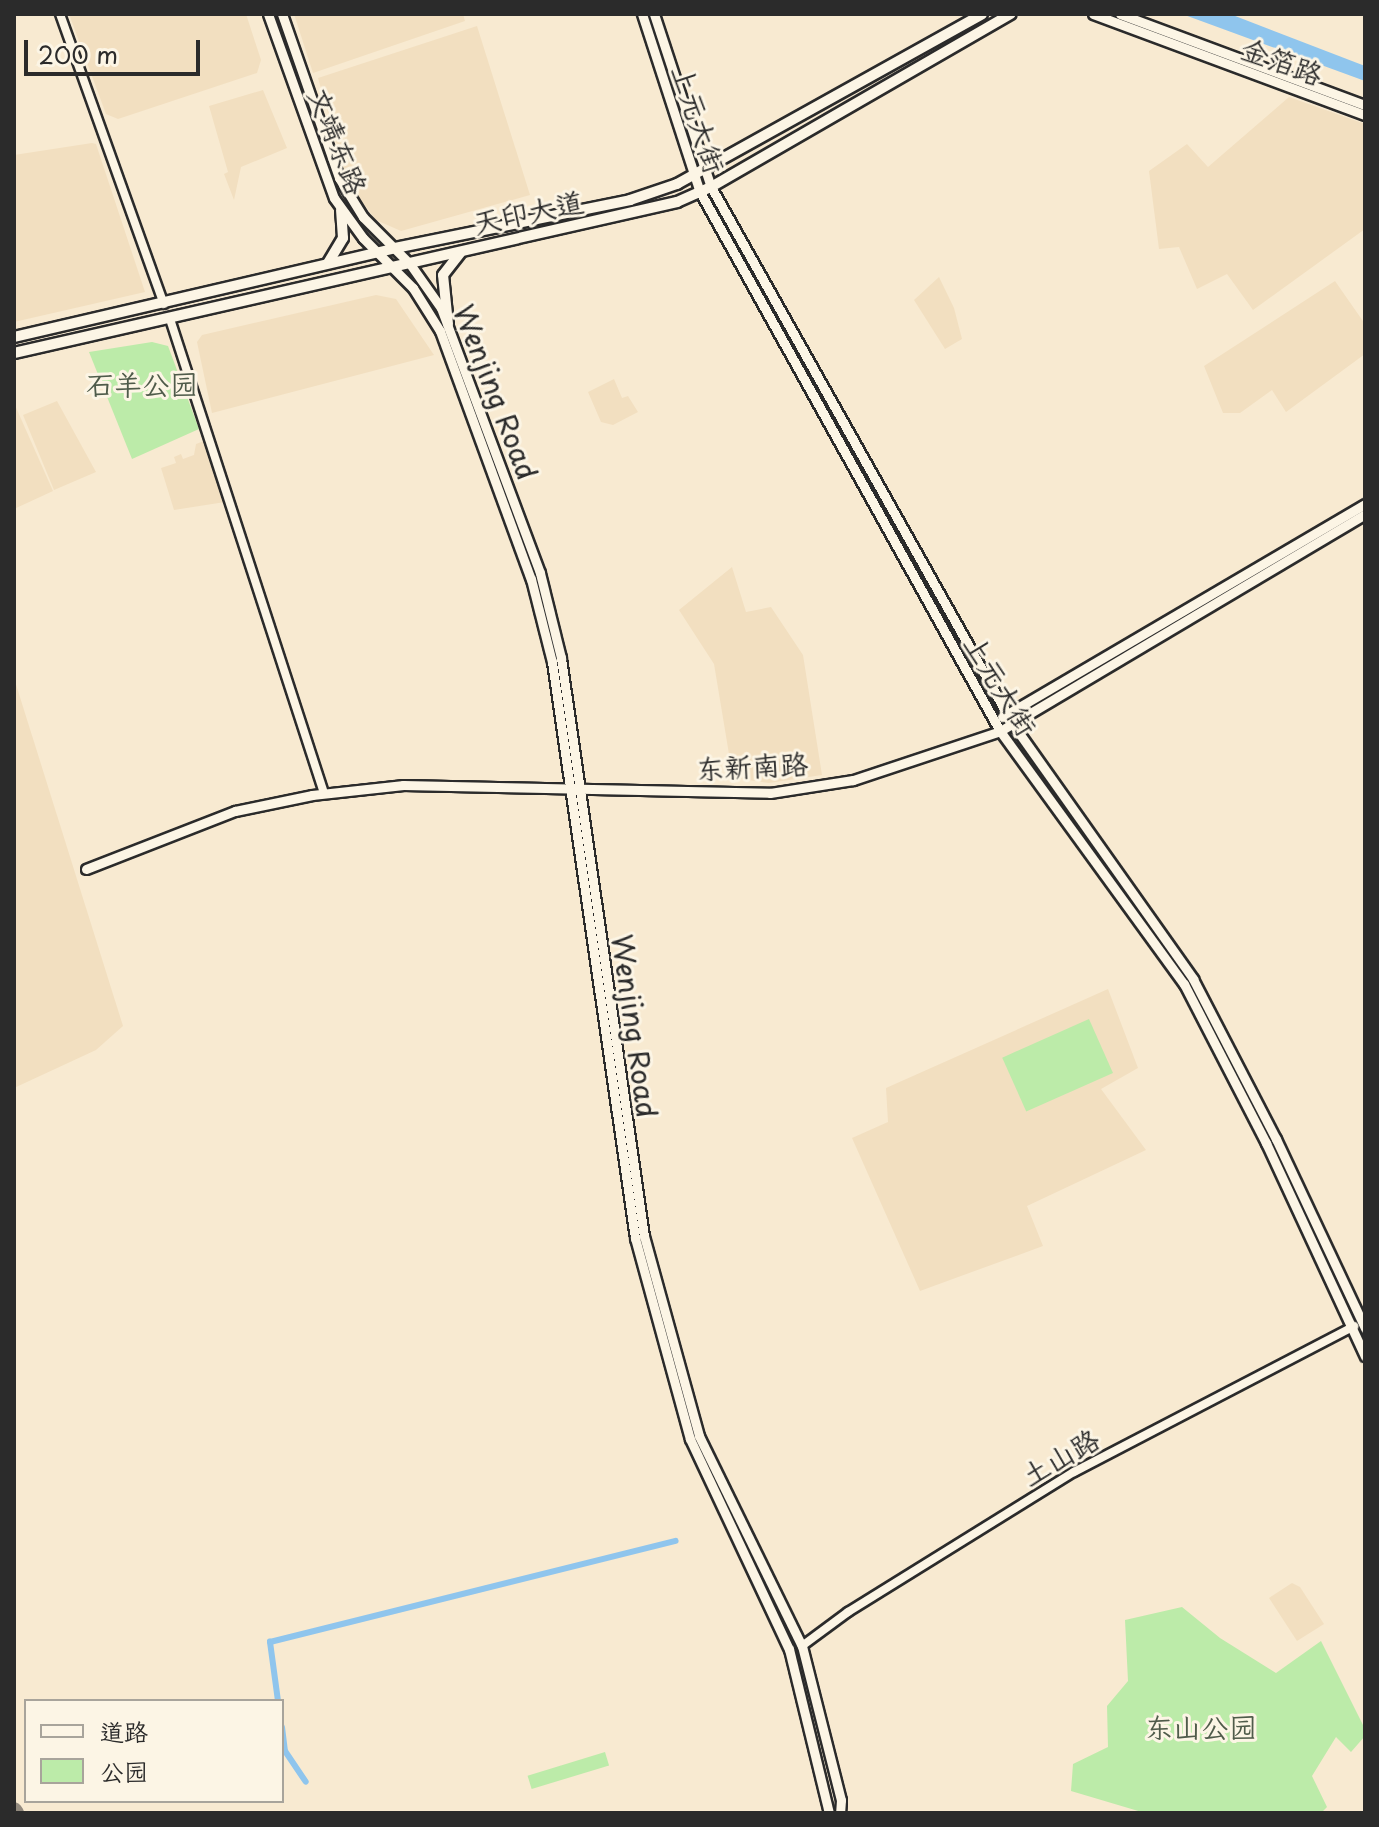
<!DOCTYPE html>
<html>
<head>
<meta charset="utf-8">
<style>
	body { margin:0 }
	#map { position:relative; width:1379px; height:1827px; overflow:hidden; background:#f8ead1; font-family:"Playpen Sans","LXGW WenKai TC",sans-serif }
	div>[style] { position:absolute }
	.built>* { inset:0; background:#f2dfc0 }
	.green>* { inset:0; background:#bceba9; transform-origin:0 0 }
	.water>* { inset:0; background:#8fc5ed }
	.canal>* { height:6px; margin:-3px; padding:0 3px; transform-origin:3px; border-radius:3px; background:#8fc5ed }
	.taxiway>* { height:16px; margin:-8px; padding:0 8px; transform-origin:8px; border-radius:8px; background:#928a7e }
	.roads { filter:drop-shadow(2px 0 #2b2b2b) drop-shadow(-2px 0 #2b2b2b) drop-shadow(0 2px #2b2b2b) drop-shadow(0 -2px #2b2b2b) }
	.tertiary>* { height:8px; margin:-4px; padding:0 4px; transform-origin:4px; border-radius:4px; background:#fcf5e5 }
	.secondary>* { height:9px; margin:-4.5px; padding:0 4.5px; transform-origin:4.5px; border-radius:4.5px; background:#fcf5e5 }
	.primary>* { height:10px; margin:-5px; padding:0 5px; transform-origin:5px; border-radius:5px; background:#fcf5e5 }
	span { translate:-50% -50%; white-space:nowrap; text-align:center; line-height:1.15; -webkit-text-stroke:6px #fcf5e5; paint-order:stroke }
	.street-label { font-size:28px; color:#2b2b2b }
	.park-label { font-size:28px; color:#4f5b4a }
	.frame { position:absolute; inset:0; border:16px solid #2b2b2b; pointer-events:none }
	.legend { position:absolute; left:24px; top:1699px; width:260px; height:104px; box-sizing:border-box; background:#fcf5e5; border:2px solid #a8a49b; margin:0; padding:10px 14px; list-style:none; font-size:24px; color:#2b2b2b }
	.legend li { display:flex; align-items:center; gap:16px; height:40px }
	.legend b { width:40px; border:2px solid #a8a49b }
	.scale { position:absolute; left:24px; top:40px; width:176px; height:36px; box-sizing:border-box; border:4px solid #2b2b2b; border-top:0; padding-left:10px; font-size:24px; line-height:28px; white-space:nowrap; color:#2b2b2b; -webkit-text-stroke:6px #fcf5e5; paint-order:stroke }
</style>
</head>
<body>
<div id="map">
	<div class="built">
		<i style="clip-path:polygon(69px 14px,246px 14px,261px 60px,257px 73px,118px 119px,106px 114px)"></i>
		<i style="clip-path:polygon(294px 14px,463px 14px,465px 21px,313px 73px)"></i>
		<i style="clip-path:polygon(477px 26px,530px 195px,401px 231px,376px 220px,348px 183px,318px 78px)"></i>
		<i style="clip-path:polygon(263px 90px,287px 148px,241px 167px,234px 200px,224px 174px,228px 172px,209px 106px)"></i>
		<i style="clip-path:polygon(1289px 97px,1365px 124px,1365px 229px,1253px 310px,1227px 274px,1197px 289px,1179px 247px,1159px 249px,1149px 171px,1187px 144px,1208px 167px)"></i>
		<i style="clip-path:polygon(92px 143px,96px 144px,145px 292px,14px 322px,14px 155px)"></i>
		<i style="clip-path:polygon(939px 277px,954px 308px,962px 339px,945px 349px,914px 300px)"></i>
		<i style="clip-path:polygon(1335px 281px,1365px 324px,1365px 354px,1286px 412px,1272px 390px,1240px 413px,1223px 413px,1204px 366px)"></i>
		<i style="clip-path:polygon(376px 295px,396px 299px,434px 355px,212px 413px,197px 342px,202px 335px)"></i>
		<i style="clip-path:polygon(614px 379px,622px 398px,628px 396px,638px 412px,613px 425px,601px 422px,588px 392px)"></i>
		<i style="clip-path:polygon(57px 401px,96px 472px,54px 490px,23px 415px)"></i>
		<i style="clip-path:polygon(14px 403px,53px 491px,14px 509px)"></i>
		<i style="clip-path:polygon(204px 441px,225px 502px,174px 510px,161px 468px,176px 463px,174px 457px,181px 454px,183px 459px,194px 455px,196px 444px)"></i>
		<i style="clip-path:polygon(732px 567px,746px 612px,771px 607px,803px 655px,822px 775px,769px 783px,733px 778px,714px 664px,679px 610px)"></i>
		<i style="clip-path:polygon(14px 678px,123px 1026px,96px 1050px,14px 1088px)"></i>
		<i style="clip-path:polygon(1108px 989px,1138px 1068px,1101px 1089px,1146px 1150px,1027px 1206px,1043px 1246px,920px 1291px,852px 1138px,888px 1122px,886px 1088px)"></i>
		<i style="clip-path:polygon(1292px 1583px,1300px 1587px,1324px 1624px,1297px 1641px,1269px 1598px)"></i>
	</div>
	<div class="green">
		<i style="clip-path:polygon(152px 342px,168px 346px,199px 429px,132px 459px,89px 352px)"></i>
		<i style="left:1089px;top:1019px;width:59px;height:95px;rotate:66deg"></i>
		<i style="clip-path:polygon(1182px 1607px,1220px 1638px,1276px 1673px,1321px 1641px,1365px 1729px,1365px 1736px,1351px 1752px,1336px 1737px,1312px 1776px,1327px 1807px,1321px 1813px,1145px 1813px,1071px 1791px,1073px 1764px,1108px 1747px,1107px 1706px,1128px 1681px,1125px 1620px)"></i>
		<i style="left:605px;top:1752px;width:14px;height:81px;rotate:73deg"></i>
	</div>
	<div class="water">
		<i style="clip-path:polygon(1182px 14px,1230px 14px,1365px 66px,1365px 81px)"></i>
	</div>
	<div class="canal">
		<i style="left:278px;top:1701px;width:60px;rotate:-97.7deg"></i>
		<i style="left:270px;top:1642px;width:418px;rotate:-14deg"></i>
		<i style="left:282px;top:1727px;width:24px;rotate:83deg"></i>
		<i style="left:285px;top:1751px;width:37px;rotate:56deg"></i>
	</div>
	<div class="taxiway">
		<i style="left:14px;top:1810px;width:4px;rotate:56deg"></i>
	</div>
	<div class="roads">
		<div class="tertiary">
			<i style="left:60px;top:14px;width:308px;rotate:70.3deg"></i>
			<i style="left:170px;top:319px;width:498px;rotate:72deg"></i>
			<i style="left:802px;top:1646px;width:57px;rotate:-36.5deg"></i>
			<i style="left:848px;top:1612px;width:266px;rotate:-31.8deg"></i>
			<i style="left:1074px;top:1472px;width:316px;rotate:-27.5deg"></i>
		</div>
		<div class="secondary">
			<i style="left:268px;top:14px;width:195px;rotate:70.3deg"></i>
			<i style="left:334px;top:198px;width:49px;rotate:54.1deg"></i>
			<i style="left:363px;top:238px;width:71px;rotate:45deg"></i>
			<i style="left:413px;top:288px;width:51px;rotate:57.9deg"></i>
			<i style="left:440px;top:331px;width:264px;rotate:69.9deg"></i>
			<i style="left:531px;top:579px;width:86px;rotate:75.8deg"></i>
			<i style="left:552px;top:662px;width:582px;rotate:81.8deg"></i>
			<i style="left:635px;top:1238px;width:208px;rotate:74.7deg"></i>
			<i style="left:690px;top:1439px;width:232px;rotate:64.8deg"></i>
			<i style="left:789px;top:1649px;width:169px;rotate:76.3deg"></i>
			<i style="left:282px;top:14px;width:174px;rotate:70.8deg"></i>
			<i style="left:339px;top:178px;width:46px;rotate:58.4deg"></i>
			<i style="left:363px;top:217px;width:66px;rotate:45deg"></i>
			<i style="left:410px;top:264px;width:54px;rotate:54.8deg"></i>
			<i style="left:441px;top:308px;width:283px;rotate:69.5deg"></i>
			<i style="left:540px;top:573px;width:88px;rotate:76.1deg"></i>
			<i style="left:561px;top:658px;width:584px;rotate:81.83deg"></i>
			<i style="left:644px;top:1236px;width:207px;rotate:74.6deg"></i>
			<i style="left:699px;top:1436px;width:234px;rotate:63.9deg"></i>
			<i style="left:802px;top:1646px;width:159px;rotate:75.8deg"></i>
			<i style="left:841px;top:1800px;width:13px;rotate:94deg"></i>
			<i style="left:642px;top:14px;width:187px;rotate:72deg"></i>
			<i style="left:700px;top:192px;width:617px;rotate:60.9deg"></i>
			<i style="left:1000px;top:731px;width:313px;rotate:54deg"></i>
			<i style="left:1184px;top:984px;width:179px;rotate:62.7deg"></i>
			<i style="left:1266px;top:1143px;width:235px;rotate:65.1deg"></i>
			<i style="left:654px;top:14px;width:182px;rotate:71.8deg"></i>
			<i style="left:711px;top:187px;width:615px;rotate:60.68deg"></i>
			<i style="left:1012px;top:723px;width:314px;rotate:54.7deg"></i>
			<i style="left:1193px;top:979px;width:180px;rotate:62.6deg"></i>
			<i style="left:1276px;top:1139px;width:209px;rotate:64.8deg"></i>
			<i style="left:1093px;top:14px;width:290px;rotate:20.4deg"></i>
			<i style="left:1120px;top:14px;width:261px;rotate:20.4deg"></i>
			<i style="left:1002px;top:717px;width:421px;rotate:-30.4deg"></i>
			<i style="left:86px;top:869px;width:160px;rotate:-21.3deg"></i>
			<i style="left:235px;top:811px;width:79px;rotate:-11.7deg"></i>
			<i style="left:312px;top:795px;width:92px;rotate:-6.3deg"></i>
			<i style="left:403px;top:785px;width:367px;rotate:1.2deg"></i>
			<i style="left:770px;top:793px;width:84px;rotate:-8.9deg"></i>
			<i style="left:853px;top:780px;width:155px;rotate:-18.4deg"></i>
			<i style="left:1000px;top:731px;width:425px;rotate:-30.7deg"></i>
		</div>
		<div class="primary">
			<i style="left:328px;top:263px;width:29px;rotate:-59deg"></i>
			<i style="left:343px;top:238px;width:28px;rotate:-94deg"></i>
			<i style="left:448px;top:324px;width:49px;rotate:-95.8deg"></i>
			<i style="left:443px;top:275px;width:28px;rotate:-52deg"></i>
			<i style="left:14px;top:337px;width:391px;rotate:-13.1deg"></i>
			<i style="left:395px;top:248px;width:240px;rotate:-11.5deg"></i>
			<i style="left:630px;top:200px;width:50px;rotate:-18.8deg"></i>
			<i style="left:677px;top:184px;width:349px;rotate:-29.1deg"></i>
			<i style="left:14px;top:353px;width:680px;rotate:-12.83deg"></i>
			<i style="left:677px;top:202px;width:37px;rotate:-24deg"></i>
			<i style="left:711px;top:187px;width:346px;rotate:-30deg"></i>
		</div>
	</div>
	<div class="street-label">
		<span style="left:1282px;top:61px;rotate:20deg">金箔路</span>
		<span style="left:699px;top:119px;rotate:72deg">上元大街</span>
		<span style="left:338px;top:141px;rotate:68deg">文靖东路</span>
		<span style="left:528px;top:212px;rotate:-12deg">天印大道</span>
		<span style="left:496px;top:392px;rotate:69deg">Wenjing Road</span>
		<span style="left:1001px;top:685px;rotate:59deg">上元大街</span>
		<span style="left:752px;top:766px;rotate:-3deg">东新南路</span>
		<span style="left:635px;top:1026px;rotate:82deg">Wenjing Road</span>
		<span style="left:1060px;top:1457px;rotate:-30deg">土山路</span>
	</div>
	<div class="park-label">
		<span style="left:142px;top:384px">石羊公园</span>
		<span style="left:1201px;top:1727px">东山公园</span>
	</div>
	<div class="frame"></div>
	<ul class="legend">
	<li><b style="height:10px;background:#fcf5e5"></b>道路</li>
	<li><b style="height:22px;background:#bceba9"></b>公园</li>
	</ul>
	<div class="scale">200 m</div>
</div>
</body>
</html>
